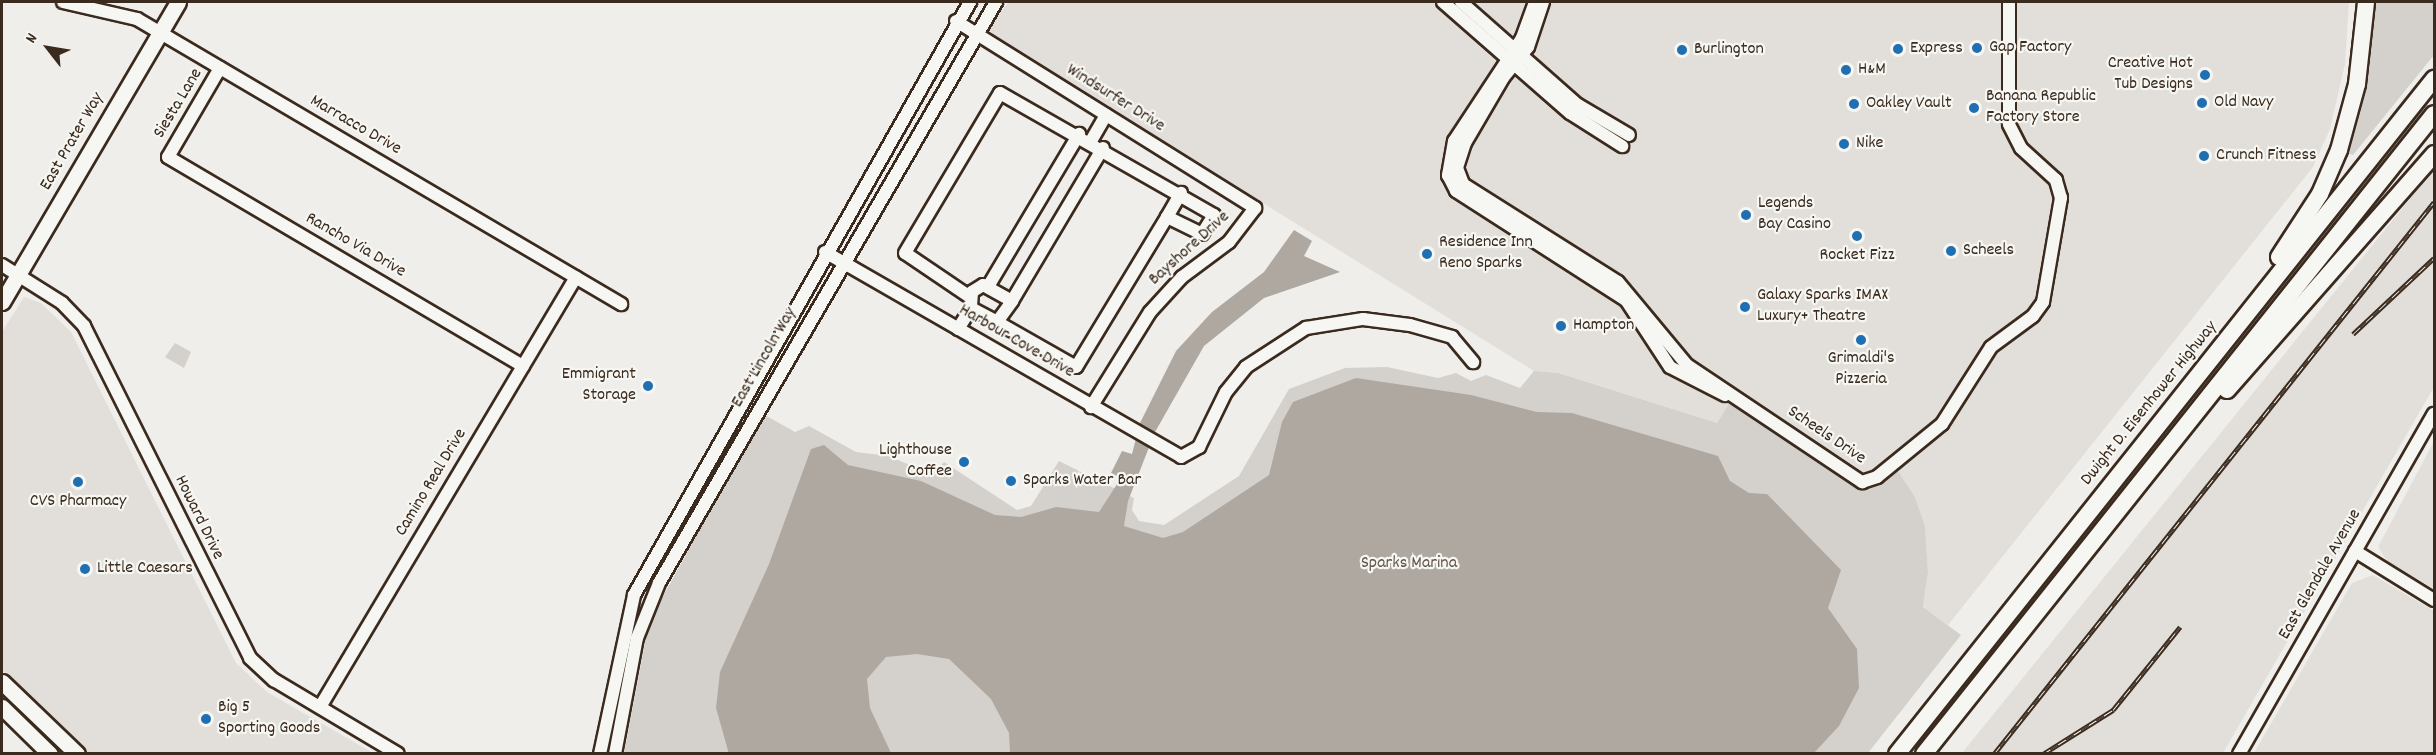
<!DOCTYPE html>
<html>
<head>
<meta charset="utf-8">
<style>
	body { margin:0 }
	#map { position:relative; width:2436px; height:755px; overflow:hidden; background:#efeeea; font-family:Dekko,sans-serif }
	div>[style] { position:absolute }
	.built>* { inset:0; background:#e2dfdb }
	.green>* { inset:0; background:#d4d1cc }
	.water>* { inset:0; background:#afa8a1 }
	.roads { filter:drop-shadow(2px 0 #3b2a1e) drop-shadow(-2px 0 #3b2a1e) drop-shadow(0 2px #3b2a1e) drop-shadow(0 -2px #3b2a1e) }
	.minor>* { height:12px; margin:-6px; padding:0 6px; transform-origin:6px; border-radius:6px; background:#f6f6f2 }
	.major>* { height:15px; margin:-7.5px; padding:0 7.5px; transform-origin:7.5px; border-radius:7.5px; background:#f6f6f2 }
	.highway>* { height:16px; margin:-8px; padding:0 8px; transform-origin:8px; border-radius:8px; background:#f6f6f2 }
	.rail>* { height:5px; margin-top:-2.5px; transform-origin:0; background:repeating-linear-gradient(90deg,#f6f6f2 0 9px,#3b2a1e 0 18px); box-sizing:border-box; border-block:2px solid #3b2a1e }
	.dots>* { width:16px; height:16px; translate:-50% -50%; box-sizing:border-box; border:3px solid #f6f6f2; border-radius:50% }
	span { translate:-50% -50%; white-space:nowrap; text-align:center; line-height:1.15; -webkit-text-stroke:4.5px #f6f6f2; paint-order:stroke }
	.poi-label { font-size:18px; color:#3b2a1e }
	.left { translate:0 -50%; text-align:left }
	.right { translate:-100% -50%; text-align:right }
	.street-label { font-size:18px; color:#3b2a1e }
	.park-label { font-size:18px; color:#61544a }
	.frame { position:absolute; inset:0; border:3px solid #3b2a1e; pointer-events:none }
	.north { position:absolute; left:18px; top:18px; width:60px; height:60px; -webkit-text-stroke:4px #f6f6f2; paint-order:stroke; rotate:301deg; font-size:16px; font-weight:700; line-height:24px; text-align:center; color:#3b2a1e }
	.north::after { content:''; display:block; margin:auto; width:21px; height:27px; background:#3b2a1e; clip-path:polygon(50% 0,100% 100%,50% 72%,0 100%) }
</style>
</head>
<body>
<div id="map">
	<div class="built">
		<i style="clip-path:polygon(1009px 2px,2349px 2px,2345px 64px,2330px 129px,2313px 167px,1948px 625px,1923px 607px,1928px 572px,1925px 526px,1915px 497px,1896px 468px,1869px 488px,1856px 487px,1730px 403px,1717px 423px,1560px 373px,1534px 371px,995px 37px,988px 27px)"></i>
		<i style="clip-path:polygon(2434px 169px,2434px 387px,2223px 753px,1962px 753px)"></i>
		<i style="clip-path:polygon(24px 297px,41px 303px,71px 332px,236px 663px,267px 692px,373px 753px,87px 753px,2px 670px,2px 332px)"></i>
		<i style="clip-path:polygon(2434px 441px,2434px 589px,2387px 561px,2378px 547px)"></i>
		<i style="clip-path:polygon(2373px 575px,2434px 611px,2434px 753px,2254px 753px,2352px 583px)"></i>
	</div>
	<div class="green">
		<i style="clip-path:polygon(2374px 2px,2434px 2px,2434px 55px,2353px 155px,2347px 153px,2363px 97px)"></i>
		<i style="clip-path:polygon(175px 343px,191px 352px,184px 368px,165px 357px)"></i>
		<i style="clip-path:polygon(1387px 367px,1438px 378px,1456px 373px,1471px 381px,1486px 375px,1520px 388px,1534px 371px,1559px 373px,1717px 423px,1730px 402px,1856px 487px,1869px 488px,1896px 468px,1915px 497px,1925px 526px,1928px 572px,1923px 607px,1961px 635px,1868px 753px,624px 754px,649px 622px,763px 414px,795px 432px,809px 426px,856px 452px,888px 456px,932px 474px,944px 462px,1017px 510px,1031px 506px,1059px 461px,1134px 498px,1132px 510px,1139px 521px,1164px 525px,1239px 476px,1289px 389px,1345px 368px)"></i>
	</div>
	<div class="water">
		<i style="clip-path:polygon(1294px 230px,1312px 241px,1304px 256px,1340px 272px,1264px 298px,1204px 346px,1155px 432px,1128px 501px,1124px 526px,1163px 538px,1183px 532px,1269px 475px,1282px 422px,1293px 402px,1356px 378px,1471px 395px,1537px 412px,1572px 413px,1718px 456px,1730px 481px,1749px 493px,1767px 494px,1841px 570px,1828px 608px,1857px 649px,1859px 688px,1839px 726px,1814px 753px,1010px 753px,1009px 733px,991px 699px,949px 659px,917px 654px,886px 657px,867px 679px,870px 708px,891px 753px,729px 754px,716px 708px,720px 672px,769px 564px,811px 449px,824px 445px,848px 465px,921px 481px,995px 515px,1021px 517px,1056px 507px,1099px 512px,1121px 478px,1111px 473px,1122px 451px,1132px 454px,1140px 423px,1176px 351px,1212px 312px,1264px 272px)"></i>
	</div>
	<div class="roads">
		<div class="minor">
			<i style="left:63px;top:2px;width:76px;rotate:12.9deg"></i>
			<i style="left:137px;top:19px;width:562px;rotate:30.49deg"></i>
			<i style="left:1443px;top:2px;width:169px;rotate:41.2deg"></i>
			<i style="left:1570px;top:113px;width:62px;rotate:32.4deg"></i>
			<i style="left:1461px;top:2px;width:156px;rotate:41.4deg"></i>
			<i style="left:1578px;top:105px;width:59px;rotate:30.5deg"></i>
			<i style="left:1535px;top:2px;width:38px;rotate:110deg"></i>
			<i style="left:1522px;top:38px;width:123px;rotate:123.4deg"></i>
			<i style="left:1454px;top:141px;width:35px;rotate:100deg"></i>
			<i style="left:1448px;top:175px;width:18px;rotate:63deg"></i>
			<i style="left:1456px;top:191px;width:202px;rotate:32.7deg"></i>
			<i style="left:1626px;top:300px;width:80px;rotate:56.7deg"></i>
			<i style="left:1670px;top:367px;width:62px;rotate:27deg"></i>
			<i style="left:1543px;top:2px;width:47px;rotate:108.4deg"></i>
			<i style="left:1528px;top:47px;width:40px;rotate:129deg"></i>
			<i style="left:1503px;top:78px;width:75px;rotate:120.3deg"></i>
			<i style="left:1465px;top:143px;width:26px;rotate:108deg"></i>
			<i style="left:1457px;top:168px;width:17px;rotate:69deg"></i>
			<i style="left:1463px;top:184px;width:183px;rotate:32.3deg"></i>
			<i style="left:1618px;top:282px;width:108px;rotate:50.3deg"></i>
			<i style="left:1687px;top:365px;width:211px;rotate:33.8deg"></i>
			<i style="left:1862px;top:482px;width:16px;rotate:-18deg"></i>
			<i style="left:1877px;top:477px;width:84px;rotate:-39.2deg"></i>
			<i style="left:1942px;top:424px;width:91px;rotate:-57.5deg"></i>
			<i style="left:1991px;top:347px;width:52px;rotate:-36.4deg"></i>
			<i style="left:2033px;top:316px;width:17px;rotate:-54deg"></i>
			<i style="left:2043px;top:302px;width:106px;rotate:-80.2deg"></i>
			<i style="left:2061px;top:198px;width:19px;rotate:-106deg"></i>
			<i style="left:2056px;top:180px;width:47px;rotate:-137.6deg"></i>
			<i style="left:2021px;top:148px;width:27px;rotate:-117deg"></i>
			<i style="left:2009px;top:124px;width:122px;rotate:-90deg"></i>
			<i style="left:956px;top:21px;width:353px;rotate:32deg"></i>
			<i style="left:1255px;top:208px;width:43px;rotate:127.4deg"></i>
			<i style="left:1229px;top:242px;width:59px;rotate:143.3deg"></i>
			<i style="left:1182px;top:277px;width:47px;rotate:132.4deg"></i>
			<i style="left:1150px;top:312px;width:112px;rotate:121.8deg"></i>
			<i style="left:220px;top:68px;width:103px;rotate:120.3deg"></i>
			<i style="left:168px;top:157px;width:412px;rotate:30.5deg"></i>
			<i style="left:1091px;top:141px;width:30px;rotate:-60deg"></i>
			<i style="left:1167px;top:217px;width:28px;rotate:-60deg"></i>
			<i style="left:825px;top:252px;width:411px;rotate:29.9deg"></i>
			<i style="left:1181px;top:457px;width:21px;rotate:-29deg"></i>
			<i style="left:1199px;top:447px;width:61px;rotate:-63.9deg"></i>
			<i style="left:1226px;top:392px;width:32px;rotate:-51deg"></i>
			<i style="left:1246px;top:367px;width:72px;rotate:-33deg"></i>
			<i style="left:1306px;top:328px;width:58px;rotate:-9deg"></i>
			<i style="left:1363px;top:319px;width:47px;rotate:7.3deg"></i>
			<i style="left:1410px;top:325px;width:44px;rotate:15.9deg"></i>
			<i style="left:1452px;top:337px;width:33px;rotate:50deg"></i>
			<i style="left:2px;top:265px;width:71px;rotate:32.3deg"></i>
			<i style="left:62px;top:303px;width:32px;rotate:46deg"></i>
			<i style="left:84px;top:326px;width:371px;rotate:63.4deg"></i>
			<i style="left:250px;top:658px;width:33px;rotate:43deg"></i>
			<i style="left:274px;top:680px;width:144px;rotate:30.8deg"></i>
			<i style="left:989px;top:285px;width:176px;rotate:-59.2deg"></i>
			<i style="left:970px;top:297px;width:78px;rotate:-145.9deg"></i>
			<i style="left:905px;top:253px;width:186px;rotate:-59.3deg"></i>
			<i style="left:1000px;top:93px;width:246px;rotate:29.7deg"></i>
			<i style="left:1214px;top:215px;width:22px;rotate:122deg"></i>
			<i style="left:1202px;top:234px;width:39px;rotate:-154deg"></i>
			<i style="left:1167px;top:217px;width:175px;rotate:121.2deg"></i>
			<i style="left:1076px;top:367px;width:91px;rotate:-150.3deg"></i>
			<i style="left:1012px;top:301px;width:178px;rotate:-59.3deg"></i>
			<i style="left:958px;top:329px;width:25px;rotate:-58deg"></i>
			<i style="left:971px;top:308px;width:30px;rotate:28deg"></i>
			<i style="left:997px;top:322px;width:26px;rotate:-54deg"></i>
			<i style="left:1012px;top:301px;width:33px;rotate:-151deg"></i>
			<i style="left:983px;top:285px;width:13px;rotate:148deg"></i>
			<i style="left:972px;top:292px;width:16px;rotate:94deg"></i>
			<i style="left:2355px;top:551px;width:93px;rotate:31.8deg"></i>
			<i style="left:320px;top:707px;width:500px;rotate:-59.23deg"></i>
			<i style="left:600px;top:754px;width:163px;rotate:-77.9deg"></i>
			<i style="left:634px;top:595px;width:682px;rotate:-60.46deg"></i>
			<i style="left:615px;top:754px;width:118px;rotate:-79.3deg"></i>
			<i style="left:637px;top:638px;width:59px;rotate:-68.2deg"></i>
			<i style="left:659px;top:583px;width:672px;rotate:-59.88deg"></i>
			<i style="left:2239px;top:754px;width:392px;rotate:-60.2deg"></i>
		</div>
		<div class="major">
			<i style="left:2px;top:302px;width:348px;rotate:-59.6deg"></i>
			<i style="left:2px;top:682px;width:104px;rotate:43.8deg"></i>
			<i style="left:2px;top:707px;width:67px;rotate:44.4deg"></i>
		</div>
		<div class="highway">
			<i style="left:2279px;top:257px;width:75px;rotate:-56.9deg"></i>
			<i style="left:2320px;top:194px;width:48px;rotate:-66.6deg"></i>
			<i style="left:2339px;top:150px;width:68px;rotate:-74.7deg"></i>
			<i style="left:2357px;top:84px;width:82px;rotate:-83.7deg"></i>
			<i style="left:2227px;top:390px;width:314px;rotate:-48.7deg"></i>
			<i style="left:1897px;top:754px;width:863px;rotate:-51.5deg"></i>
			<i style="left:1924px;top:754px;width:818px;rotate:-51.45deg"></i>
		</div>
	</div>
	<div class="rail">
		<i style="left:2353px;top:334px;width:111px;rotate:-43.2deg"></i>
		<i style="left:1994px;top:754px;width:706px;rotate:-51.44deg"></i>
		<i style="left:2043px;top:754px;width:83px;rotate:-32.2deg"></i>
		<i style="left:2113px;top:710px;width:107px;rotate:-51.1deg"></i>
	</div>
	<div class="dots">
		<i style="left:1977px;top:48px;background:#1f6fb2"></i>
		<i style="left:1898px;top:49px;background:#1f6fb2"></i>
		<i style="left:1682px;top:50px;background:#1f6fb2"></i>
		<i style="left:1846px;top:70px;background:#1f6fb2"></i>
		<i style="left:2205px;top:75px;background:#1f6fb2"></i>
		<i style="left:2202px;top:103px;background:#1f6fb2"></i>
		<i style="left:1854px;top:104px;background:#1f6fb2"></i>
		<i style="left:1974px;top:108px;background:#1f6fb2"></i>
		<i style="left:1844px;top:144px;background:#1f6fb2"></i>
		<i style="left:2204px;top:156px;background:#1f6fb2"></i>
		<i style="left:1746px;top:215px;background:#1f6fb2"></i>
		<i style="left:1857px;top:236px;background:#1f6fb2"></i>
		<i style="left:1951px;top:251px;background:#1f6fb2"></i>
		<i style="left:1427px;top:254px;background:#1f6fb2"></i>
		<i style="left:1745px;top:307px;background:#1f6fb2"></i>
		<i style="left:1561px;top:326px;background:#1f6fb2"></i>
		<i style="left:1861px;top:340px;background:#1f6fb2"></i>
		<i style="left:648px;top:386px;background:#1f6fb2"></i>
		<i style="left:964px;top:462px;background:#1f6fb2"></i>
		<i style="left:1011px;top:481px;background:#1f6fb2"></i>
		<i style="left:78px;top:482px;background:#1f6fb2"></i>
		<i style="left:85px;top:569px;background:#1f6fb2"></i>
		<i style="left:206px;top:719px;background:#1f6fb2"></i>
	</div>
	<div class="poi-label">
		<span class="left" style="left:1989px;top:48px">Gap Factory</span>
		<span class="left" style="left:1910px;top:49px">Express</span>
		<span class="left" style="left:1694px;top:50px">Burlington</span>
		<span class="right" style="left:2193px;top:75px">Creative Hot<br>Tub Designs</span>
		<span class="left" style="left:1858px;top:70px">H&amp;M</span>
		<span class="left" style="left:1986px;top:108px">Banana Republic<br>Factory Store</span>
		<span class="left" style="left:2214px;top:103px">Old Navy</span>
		<span class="left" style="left:1866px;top:104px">Oakley Vault</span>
		<span class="left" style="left:1856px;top:144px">Nike</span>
		<span class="left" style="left:2216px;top:156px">Crunch Fitness</span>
		<span class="left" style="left:1758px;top:215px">Legends<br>Bay Casino</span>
		<span class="left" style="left:1439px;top:254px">Residence Inn<br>Reno Sparks</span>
		<span class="left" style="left:1963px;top:251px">Scheels</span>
		<span style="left:1857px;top:256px">Rocket Fizz</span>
		<span class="left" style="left:1757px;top:307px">Galaxy Sparks IMAX<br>Luxury+ Theatre</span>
		<span class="left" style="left:1573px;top:326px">Hampton</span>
		<span style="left:1861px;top:370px">Grimaldi's<br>Pizzeria</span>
		<span class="right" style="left:636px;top:386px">Emmigrant<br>Storage</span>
		<span class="right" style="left:952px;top:462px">Lighthouse<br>Coffee</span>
		<span class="left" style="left:1023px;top:481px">Sparks Water Bar</span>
		<span style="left:78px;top:502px">CVS Pharmacy</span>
		<span class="left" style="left:97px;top:569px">Little Caesars</span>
		<span class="left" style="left:218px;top:719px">Big 5<br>Sporting Goods</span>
	</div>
	<div class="street-label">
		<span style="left:1115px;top:99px;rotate:32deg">Windsurfer Drive</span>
		<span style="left:179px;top:104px;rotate:-59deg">Siesta Lane</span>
		<span style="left:355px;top:126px;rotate:30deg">Marracco Drive</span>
		<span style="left:73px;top:142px;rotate:-60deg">East Prater Way</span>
		<span style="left:355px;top:246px;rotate:30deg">Rancho Via Drive</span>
		<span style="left:1190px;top:249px;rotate:-42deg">Bayshore Drive</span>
		<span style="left:1016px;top:342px;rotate:30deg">Harbour Cove Drive</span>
		<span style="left:765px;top:358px;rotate:-60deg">East Lincoln Way</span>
		<span style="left:2150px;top:404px;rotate:-51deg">Dwight D. Eisenhower Highway</span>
		<span style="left:1826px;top:436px;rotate:34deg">Scheels Drive</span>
		<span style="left:432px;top:483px;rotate:-59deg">Camino Real Drive</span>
		<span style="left:198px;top:518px;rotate:64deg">Howard Drive</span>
		<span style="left:2321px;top:575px;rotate:-60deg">East Glendale Avenue</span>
	</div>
	<div class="park-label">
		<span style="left:1409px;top:564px">Sparks Marina</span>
	</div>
	<div class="frame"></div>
	<div class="north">N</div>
</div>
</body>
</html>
